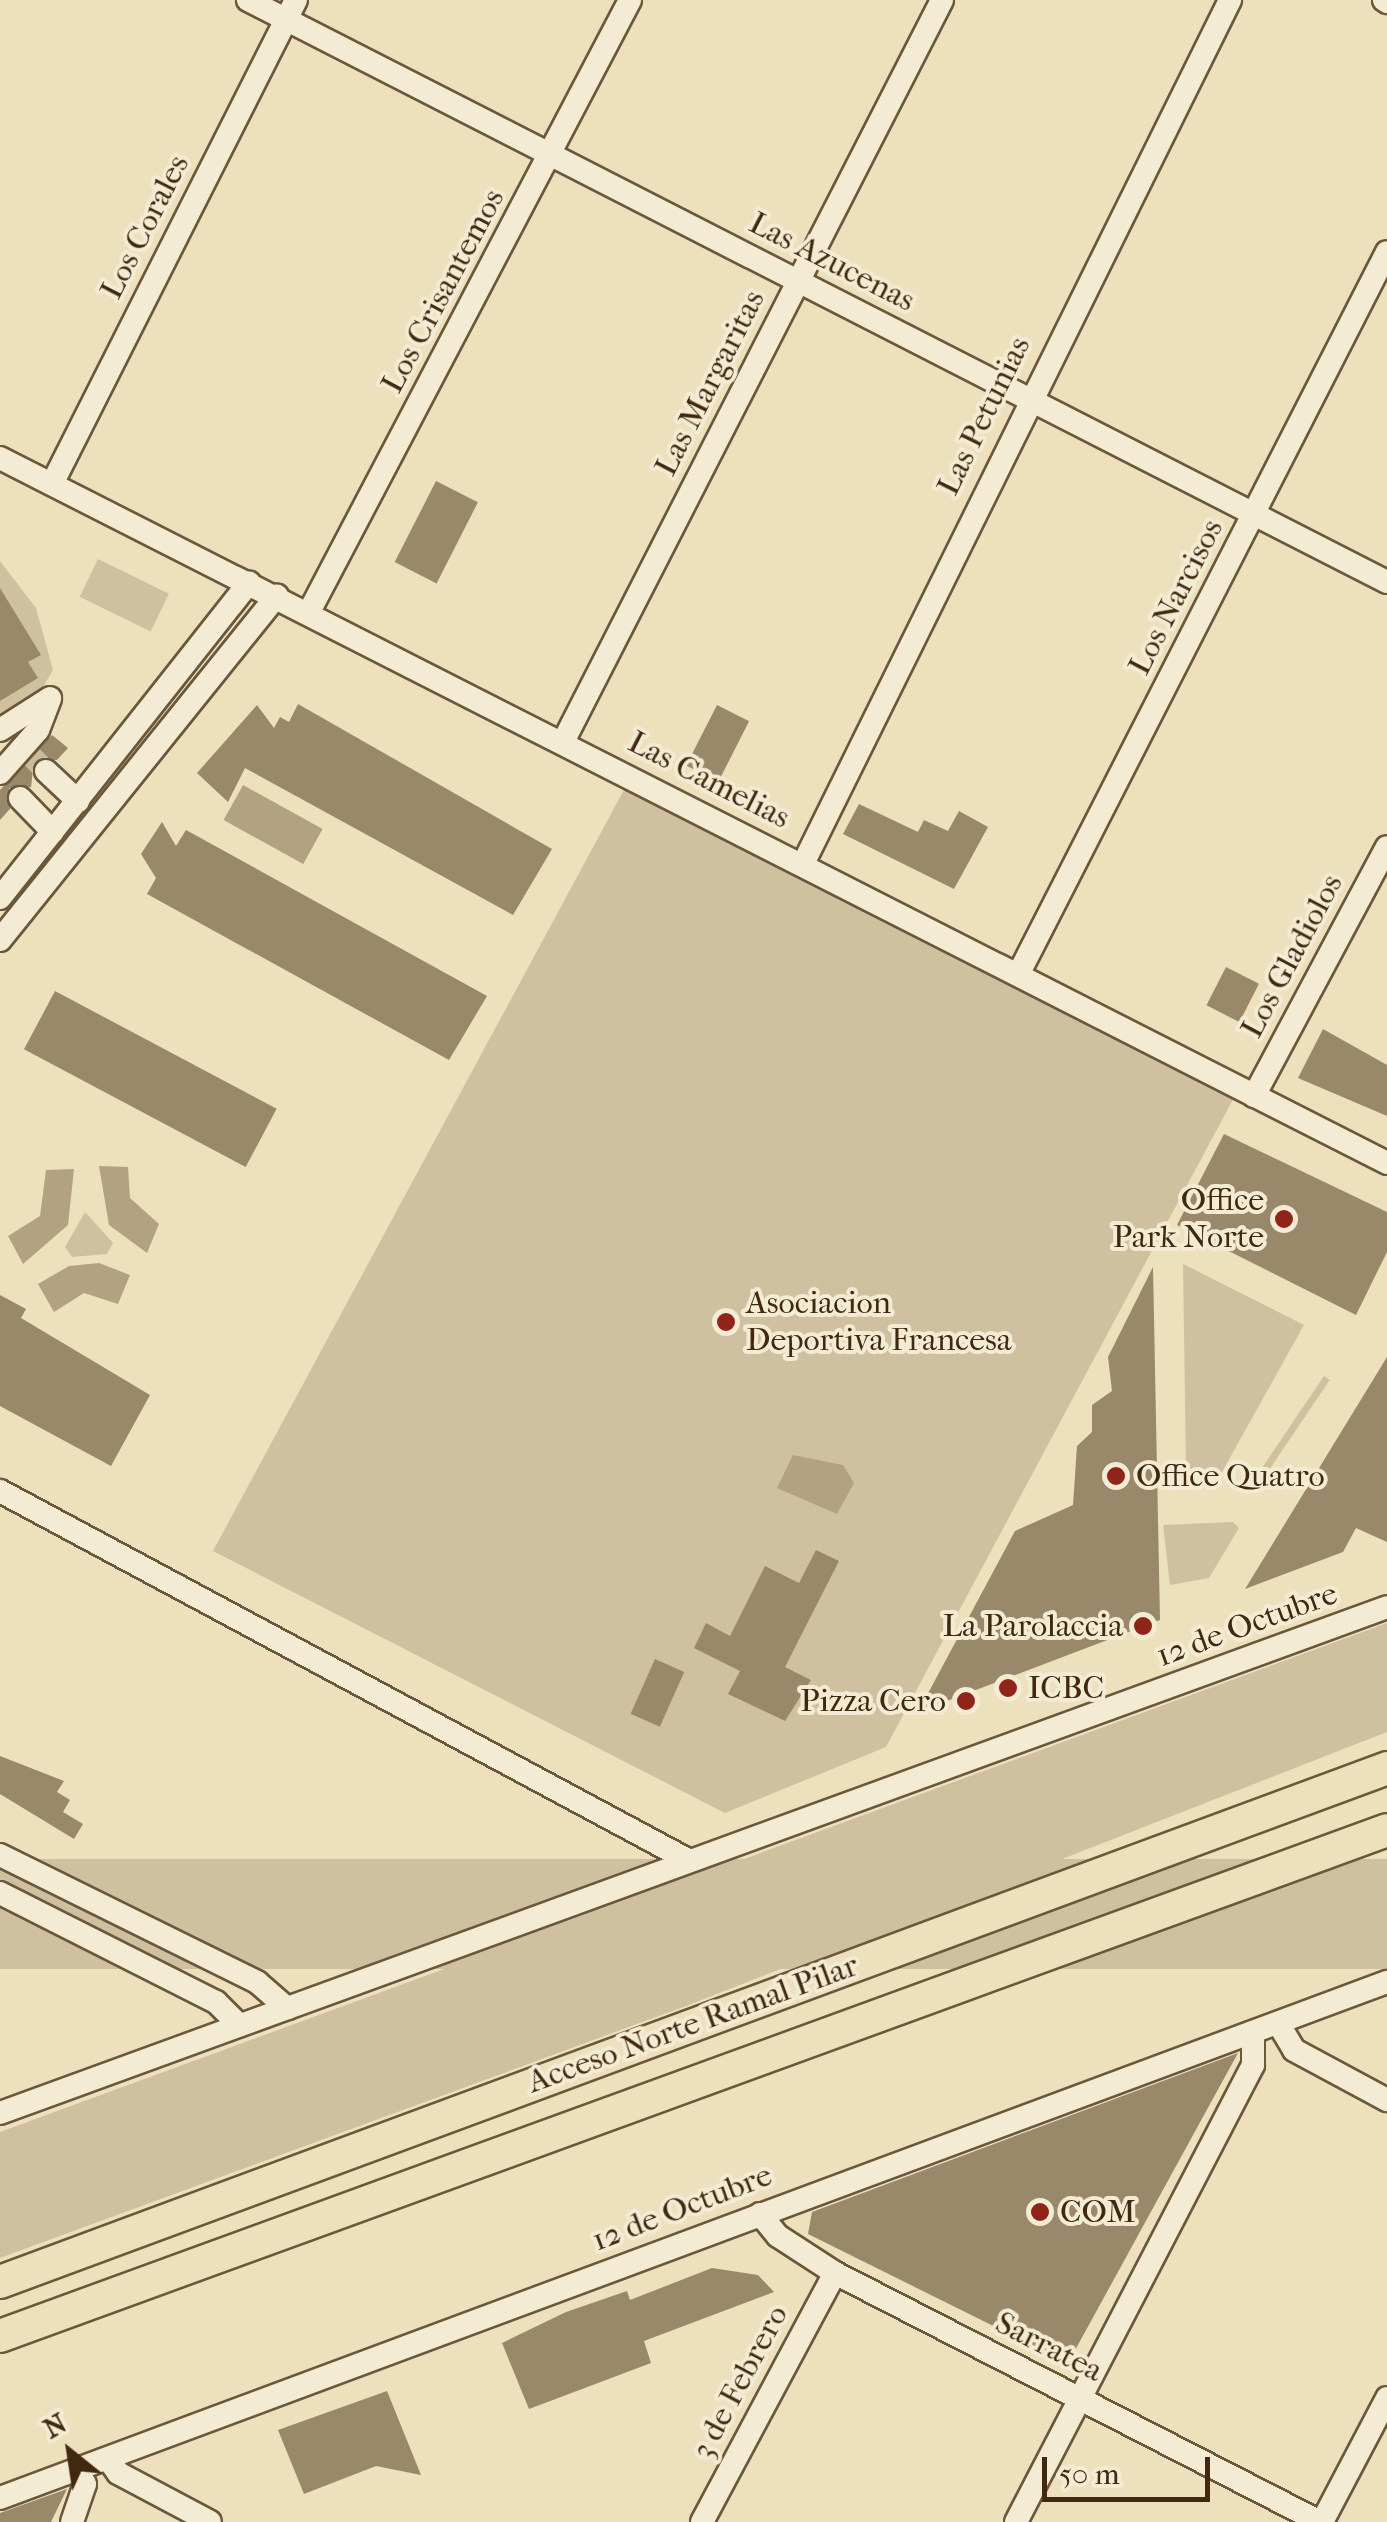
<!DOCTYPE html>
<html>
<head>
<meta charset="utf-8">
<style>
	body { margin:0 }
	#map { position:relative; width:1387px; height:2522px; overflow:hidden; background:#ece0bd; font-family:"IM FELL French Canon",serif }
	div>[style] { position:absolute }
	.green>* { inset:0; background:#cfc19f; transform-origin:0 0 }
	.water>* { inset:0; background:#b2a282; transform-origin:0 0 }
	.building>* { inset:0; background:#998869; transform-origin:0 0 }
	.minor-tunnel>* { height:22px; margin-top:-11px; transform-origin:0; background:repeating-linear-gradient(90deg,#cabb9a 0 22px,transparent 0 33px) }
	.roads { filter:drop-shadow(2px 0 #6b573a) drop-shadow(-2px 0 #6b573a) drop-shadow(0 2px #6b573a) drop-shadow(0 -2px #6b573a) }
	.minor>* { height:22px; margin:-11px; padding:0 11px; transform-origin:11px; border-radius:11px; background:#f3ebd4 }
	.highway>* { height:32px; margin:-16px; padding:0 16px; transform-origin:16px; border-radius:16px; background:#ece0bd }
	.dots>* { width:28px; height:28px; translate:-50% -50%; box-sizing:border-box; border:5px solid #f3ebd4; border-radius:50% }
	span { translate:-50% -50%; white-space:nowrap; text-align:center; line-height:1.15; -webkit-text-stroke:8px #f3ebd4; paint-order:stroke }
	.street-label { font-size:32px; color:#40290f }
	.poi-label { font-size:32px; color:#40290f }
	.right { translate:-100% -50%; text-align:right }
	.left { translate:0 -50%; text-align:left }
	.north { position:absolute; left:20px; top:2402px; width:100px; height:100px; -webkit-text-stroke:8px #f3ebd4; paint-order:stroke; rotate:330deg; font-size:28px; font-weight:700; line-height:40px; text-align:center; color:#40290f }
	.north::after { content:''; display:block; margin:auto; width:35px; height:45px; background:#40290f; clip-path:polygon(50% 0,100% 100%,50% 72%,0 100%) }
	.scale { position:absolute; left:1042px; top:2457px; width:168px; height:45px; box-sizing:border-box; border:5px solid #40290f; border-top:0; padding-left:12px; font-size:30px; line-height:35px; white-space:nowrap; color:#40290f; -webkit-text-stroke:8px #f3ebd4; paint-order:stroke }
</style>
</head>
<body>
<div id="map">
	<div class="green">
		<i style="left:98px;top:559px;width:79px;height:42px;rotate:26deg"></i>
		<i style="clip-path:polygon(0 561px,36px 608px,53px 670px,37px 697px,0 719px)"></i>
		<i style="clip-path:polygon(625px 788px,1237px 1092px,886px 1747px,725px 1813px,213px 1551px)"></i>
		<i style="clip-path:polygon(85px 1212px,113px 1243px,107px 1254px,72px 1257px,65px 1247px)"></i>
		<i style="clip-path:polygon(1183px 1264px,1304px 1325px,1222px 1472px,1203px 1481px,1186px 1471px)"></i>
		<i style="left:1324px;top:1376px;width:7px;height:125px;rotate:34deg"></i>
		<i style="clip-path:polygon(1233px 1522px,1239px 1528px,1209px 1578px,1170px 1585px,1163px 1525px)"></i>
		<i style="clip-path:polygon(1387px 1623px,1387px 1732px,686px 2006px,0 2258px,0 2132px)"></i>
		<i style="left:1387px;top:1859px;width:110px;height:1480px;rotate:90deg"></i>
	</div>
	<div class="water">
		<i style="left:243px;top:785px;width:91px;height:40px;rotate:29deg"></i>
		<i style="clip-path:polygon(99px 1166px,128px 1167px,130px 1198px,159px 1224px,147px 1253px,109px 1225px)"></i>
		<i style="clip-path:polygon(74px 1169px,68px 1225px,23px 1264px,8px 1236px,40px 1216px,46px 1170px)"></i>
		<i style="clip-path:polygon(99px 1263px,130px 1275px,118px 1304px,84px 1293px,54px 1312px,38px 1284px,69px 1266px)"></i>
		<i style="clip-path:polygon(793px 1455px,843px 1465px,854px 1483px,837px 1514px,777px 1488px)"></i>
	</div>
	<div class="building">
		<i style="left:436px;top:481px;width:47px;height:91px;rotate:27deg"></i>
		<i style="clip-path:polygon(0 588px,41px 655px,28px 662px,38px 678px,0 701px)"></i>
		<i style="clip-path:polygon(298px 704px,552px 849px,513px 915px,245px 768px,228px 802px,197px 773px,257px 705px,274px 728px,280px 717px,289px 722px)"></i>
		<i style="left:717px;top:705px;width:36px;height:68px;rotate:27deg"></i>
		<i style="clip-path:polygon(52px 735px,68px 748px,57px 760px,34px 762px,31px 787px,9px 788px,10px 809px,0 820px,0 790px)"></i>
		<i style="clip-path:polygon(859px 804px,918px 832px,924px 820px,948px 831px,959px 811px,988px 827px,954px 889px,843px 834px)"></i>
		<i style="clip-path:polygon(162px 822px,176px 846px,186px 830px,487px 996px,449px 1060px,147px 894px,156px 878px,141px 854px)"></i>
		<i style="left:1226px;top:967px;width:37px;height:43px;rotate:27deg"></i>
		<i style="left:55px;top:991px;width:251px;height:66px;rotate:28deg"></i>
		<i style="clip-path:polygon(1323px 1029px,1387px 1065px,1387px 1116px,1298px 1078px)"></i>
		<i style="clip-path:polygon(1224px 1134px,1387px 1212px,1387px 1252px,1356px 1315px,1177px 1225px)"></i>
		<i style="clip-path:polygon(1153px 1267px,1160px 1620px,918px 1712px,1015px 1531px,1073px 1505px,1077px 1446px,1092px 1432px,1092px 1405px,1112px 1391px,1108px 1357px)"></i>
		<i style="clip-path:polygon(0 1295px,26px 1309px,21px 1318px,150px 1395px,111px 1466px,0 1406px)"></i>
		<i style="clip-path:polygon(1387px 1357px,1387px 1542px,1356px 1528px,1343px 1552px,1245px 1589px)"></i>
		<i style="clip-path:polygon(816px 1550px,839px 1561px,785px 1667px,811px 1680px,785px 1721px,728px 1694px,740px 1671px,694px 1648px,706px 1623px,730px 1636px,765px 1566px,799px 1583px)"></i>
		<i style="left:655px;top:1659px;width:32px;height:60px;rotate:24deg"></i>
		<i style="clip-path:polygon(0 1756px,64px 1781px,57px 1792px,70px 1800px,63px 1812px,83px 1824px,74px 1839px,0 1794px)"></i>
		<i style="clip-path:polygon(1238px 2053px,1068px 2363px,808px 2234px,812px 2212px)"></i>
		<i style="clip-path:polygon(712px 2268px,758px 2275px,774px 2292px,644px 2341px,651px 2363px,529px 2409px,502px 2343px,566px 2312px,627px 2291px,630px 2300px)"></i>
		<i style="clip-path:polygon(387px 2391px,421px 2475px,376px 2466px,304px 2494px,278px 2430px)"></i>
		<i style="clip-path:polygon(67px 2489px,51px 2522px,0 2522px,0 2513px)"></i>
	</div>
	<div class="minor-tunnel">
		<i style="left:32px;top:757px;width:20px;rotate:45deg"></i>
	</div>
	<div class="roads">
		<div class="minor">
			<i style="left:248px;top:0;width:1279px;rotate:27.07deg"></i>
			<i style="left:1384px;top:0;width:4px;rotate:34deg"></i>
			<i style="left:0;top:458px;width:1556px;rotate:26.94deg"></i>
			<i style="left:52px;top:484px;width:542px;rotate:-63.25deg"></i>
			<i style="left:309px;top:612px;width:691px;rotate:-62.32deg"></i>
			<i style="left:0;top:730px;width:59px;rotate:-32.6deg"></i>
			<i style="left:563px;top:742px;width:833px;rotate:-62.94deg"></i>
			<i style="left:46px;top:771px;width:44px;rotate:43.2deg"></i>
			<i style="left:0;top:773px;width:57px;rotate:-48.5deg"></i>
			<i style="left:38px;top:730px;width:34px;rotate:-69deg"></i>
			<i style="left:20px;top:798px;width:47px;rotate:45.9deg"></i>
			<i style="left:803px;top:864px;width:964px;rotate:-63.7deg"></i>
			<i style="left:0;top:898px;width:402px;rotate:-51.7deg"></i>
			<i style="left:0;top:940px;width:442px;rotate:-51.2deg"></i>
			<i style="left:1020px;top:971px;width:807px;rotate:-62.96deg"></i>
			<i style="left:1254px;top:1096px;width:282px;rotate:-61.9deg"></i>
			<i style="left:0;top:1491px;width:778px;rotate:28.21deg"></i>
			<i style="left:0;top:1855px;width:287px;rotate:26.3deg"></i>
			<i style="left:257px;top:1982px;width:40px;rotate:41deg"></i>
			<i style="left:0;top:1893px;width:242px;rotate:26.8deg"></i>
			<i style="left:216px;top:2002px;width:33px;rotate:45deg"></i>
			<i style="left:1278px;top:2023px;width:31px;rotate:59deg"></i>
			<i style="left:1294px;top:2050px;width:106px;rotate:28.3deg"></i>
			<i style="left:0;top:2113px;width:1476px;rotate:-20.04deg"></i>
			<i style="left:760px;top:2214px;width:28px;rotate:51deg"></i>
			<i style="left:778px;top:2236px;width:68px;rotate:33deg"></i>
			<i style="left:835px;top:2273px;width:545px;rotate:27.18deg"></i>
			<i style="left:108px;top:2459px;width:17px;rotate:54deg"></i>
			<i style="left:118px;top:2473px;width:104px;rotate:28deg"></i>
			<i style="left:0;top:2498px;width:1480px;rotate:-20.41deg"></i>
			<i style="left:72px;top:2522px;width:40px;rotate:-71.1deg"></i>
			<i style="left:85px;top:2484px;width:16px;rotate:-120deg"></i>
			<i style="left:702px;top:2522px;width:282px;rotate:-61.9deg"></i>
			<i style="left:1016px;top:2522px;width:515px;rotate:-62.59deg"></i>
			<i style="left:1253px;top:2065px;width:33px;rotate:-90deg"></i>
			<i style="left:1322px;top:2522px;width:140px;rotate:-62.3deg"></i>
		</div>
		<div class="highway">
			<i style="left:0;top:2282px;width:1479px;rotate:-20.33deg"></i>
			<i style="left:0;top:2336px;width:1476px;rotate:-20.04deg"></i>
		</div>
	</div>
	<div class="dots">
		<i style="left:1284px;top:1219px;background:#8f2418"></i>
		<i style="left:726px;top:1322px;background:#8f2418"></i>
		<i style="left:1116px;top:1476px;background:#8f2418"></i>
		<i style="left:1143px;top:1626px;background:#8f2418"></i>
		<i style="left:1008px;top:1688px;background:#8f2418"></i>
		<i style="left:966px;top:1701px;background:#8f2418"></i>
		<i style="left:1040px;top:2212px;background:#8f2418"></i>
	</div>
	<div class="street-label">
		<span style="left:145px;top:227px;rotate:-63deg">Los Corales</span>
		<span style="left:832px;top:262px;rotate:27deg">Las Azucenas</span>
		<span style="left:443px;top:291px;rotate:-62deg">Los Crisantemos</span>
		<span style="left:710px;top:383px;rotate:-63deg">Las Margaritas</span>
		<span style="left:984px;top:416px;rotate:-64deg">Las Petunias</span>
		<span style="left:1176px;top:597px;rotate:-63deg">Los Narcisos</span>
		<span style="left:709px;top:780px;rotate:27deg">Las Camelias</span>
		<span style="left:1292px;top:956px;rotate:-62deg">Los Gladiolos</span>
		<span style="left:1247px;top:1625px;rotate:-20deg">12 de Octubre</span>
		<span style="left:693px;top:2024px;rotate:-20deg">Acceso Norte Ramal Pilar</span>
		<span style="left:682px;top:2208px;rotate:-21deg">12 de Octubre</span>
		<span style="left:1049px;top:2347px;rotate:27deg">Sarratea</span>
		<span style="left:740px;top:2382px;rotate:-62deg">3 de Febrero</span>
	</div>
	<div class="poi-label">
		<span class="right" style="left:1264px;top:1219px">Office<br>Park Norte</span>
		<span class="left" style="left:746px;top:1322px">Asociacion<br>Deportiva Francesa</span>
		<span class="left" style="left:1136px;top:1476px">Office Quatro</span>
		<span class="right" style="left:1123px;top:1626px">La Parolaccia</span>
		<span class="left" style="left:1028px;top:1688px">ICBC</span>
		<span class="right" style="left:946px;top:1701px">Pizza Cero</span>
		<span class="left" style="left:1060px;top:2212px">COM</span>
	</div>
	<div class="north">N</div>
	<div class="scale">50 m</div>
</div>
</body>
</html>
